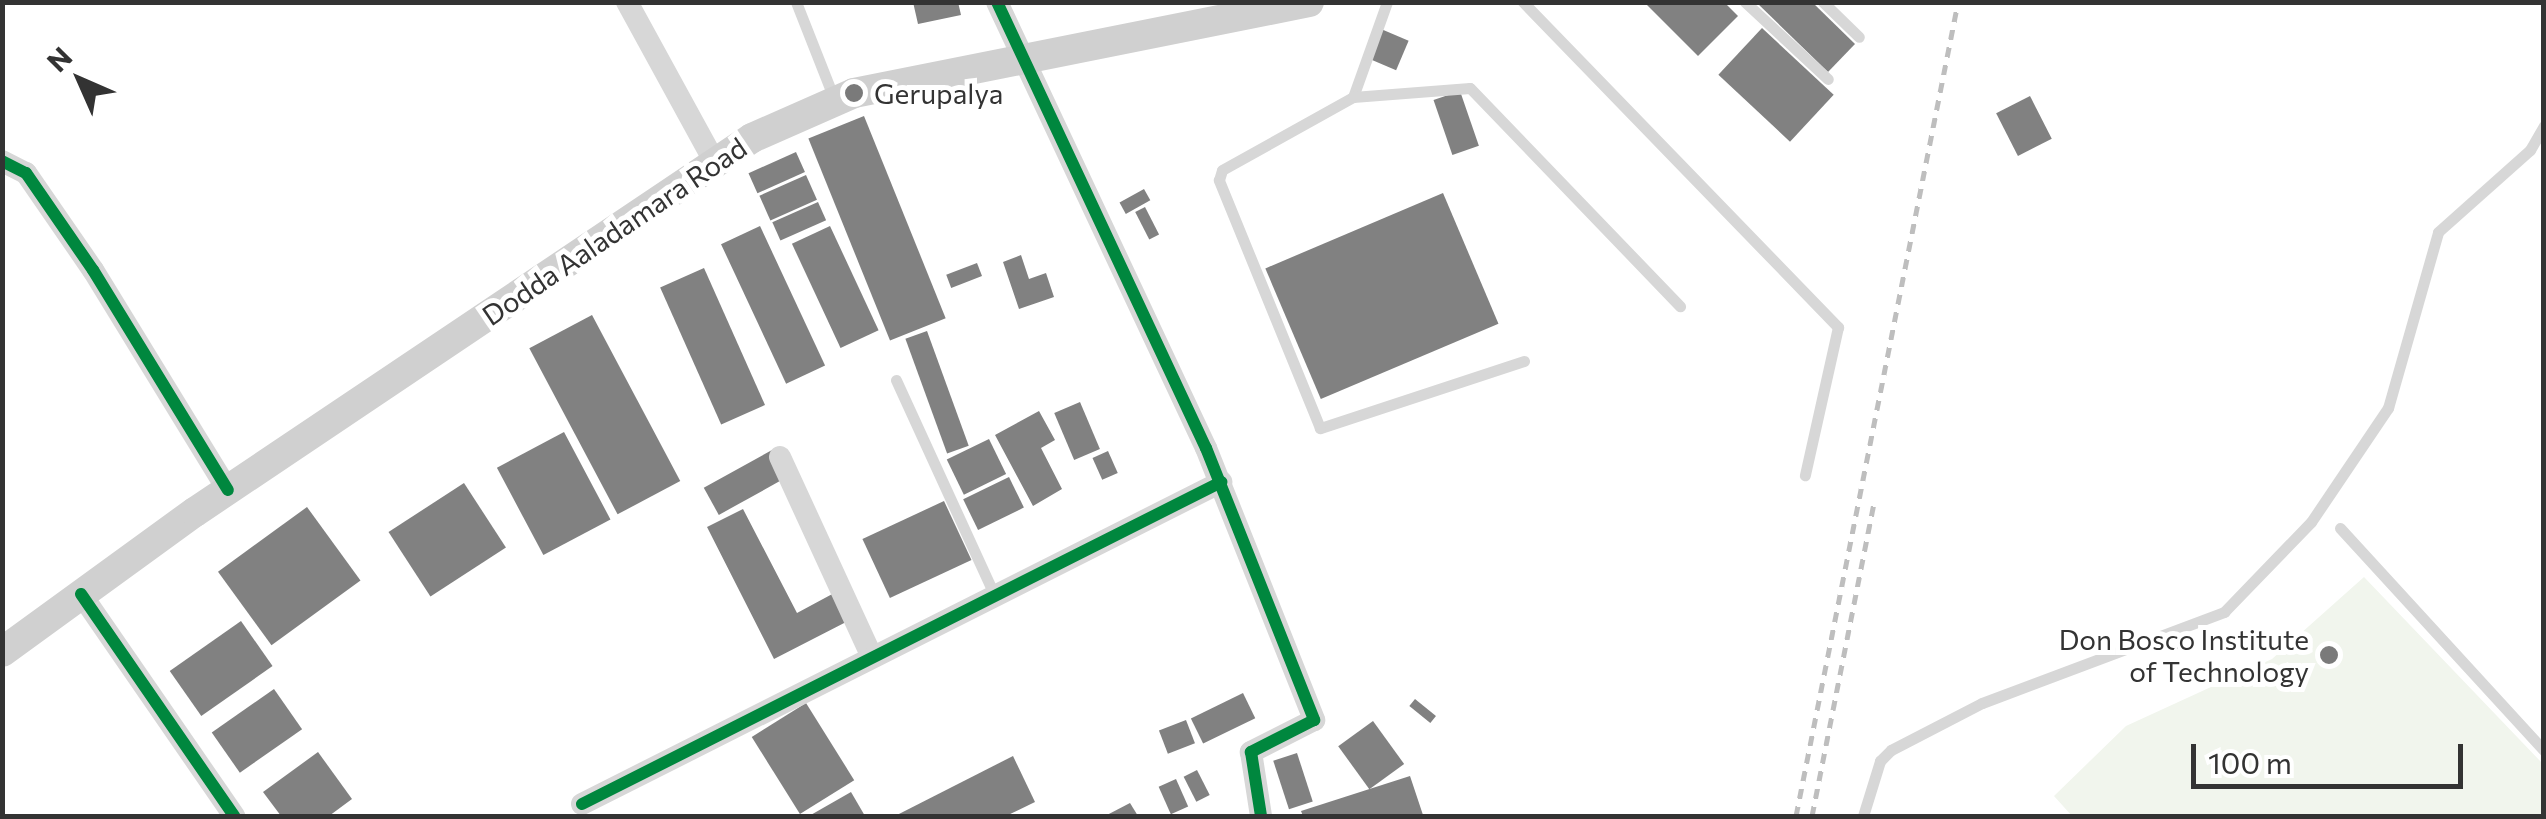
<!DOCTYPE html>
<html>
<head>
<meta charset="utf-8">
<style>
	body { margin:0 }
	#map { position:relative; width:2546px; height:819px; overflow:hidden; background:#fff; font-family:Commissioner,sans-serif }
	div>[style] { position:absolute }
	.green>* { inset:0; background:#f1f5ed }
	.building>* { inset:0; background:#818181; transform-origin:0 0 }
	.lane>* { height:11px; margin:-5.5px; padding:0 5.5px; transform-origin:5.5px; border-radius:5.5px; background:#d7d7d7 }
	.street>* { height:22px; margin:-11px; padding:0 11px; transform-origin:11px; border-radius:11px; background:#d7d7d7 }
	.secondary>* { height:30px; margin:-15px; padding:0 15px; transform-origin:15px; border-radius:15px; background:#d0d0d0 }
	.rail>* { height:5px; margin-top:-2.5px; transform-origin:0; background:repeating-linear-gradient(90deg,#bebebe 0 10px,transparent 0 18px) }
	.cycleway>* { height:12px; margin:-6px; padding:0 6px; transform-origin:6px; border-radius:6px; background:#00873e }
	.dots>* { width:28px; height:28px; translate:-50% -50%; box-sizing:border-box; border:5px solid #fff; border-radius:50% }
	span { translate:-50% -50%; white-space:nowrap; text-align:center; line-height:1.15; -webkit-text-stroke:10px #fff; paint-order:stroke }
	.poi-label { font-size:28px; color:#333 }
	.left { translate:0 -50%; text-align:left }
	.right { translate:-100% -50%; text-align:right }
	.street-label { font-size:28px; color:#333 }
	.frame { position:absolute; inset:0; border:5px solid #333; pointer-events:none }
	.north { position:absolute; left:30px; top:30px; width:100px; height:100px; -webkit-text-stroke:8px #fff; paint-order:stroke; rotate:315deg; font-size:28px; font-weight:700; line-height:40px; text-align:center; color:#333 }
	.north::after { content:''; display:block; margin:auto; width:35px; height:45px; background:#333; clip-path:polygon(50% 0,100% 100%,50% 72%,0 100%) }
	.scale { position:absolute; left:2191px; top:744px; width:272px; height:45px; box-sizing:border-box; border:5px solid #333; border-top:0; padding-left:12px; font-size:30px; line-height:35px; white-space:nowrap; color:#333; -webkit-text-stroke:8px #fff; paint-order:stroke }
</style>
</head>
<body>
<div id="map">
	<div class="green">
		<i style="clip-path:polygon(2364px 577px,2543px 764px,2543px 816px,2072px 816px,2054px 796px,2126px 726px,2272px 659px)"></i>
	</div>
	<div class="building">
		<i style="clip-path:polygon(913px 2px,958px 2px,961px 15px,918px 24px)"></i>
		<i style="clip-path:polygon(1644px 2px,1724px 2px,1738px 16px,1698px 56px)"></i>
		<i style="clip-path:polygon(1756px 2px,1812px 2px,1855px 44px,1828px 72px)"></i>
		<i style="left:1762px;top:28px;width:98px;height:64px;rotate:43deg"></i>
		<i style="left:1381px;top:29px;width:30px;height:32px;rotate:23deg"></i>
		<i style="left:1460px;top:91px;width:58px;height:28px;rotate:71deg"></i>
		<i style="left:2030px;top:96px;width:48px;height:38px;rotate:63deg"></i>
		<i style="left:864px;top:116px;width:218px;height:60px;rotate:68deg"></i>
		<i style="left:796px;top:152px;width:22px;height:52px;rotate:66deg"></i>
		<i style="left:806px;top:175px;width:27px;height:51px;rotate:66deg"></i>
		<i style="left:1144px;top:189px;width:13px;height:28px;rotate:61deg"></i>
		<i style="left:1443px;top:193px;width:142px;height:193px;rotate:67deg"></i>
		<i style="left:818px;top:202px;width:20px;height:50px;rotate:66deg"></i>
		<i style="left:1145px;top:207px;width:31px;height:11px;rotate:63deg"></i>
		<i style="left:760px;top:226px;width:154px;height:43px;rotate:65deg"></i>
		<i style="left:830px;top:226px;width:115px;height:42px;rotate:65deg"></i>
		<i style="clip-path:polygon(1021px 255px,1029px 279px,1046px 273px,1054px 297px,1019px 309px,1003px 262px)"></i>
		<i style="left:977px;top:263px;width:14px;height:33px;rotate:69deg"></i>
		<i style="left:704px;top:268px;width:150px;height:48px;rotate:66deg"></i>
		<i style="left:592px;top:315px;width:188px;height:71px;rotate:62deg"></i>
		<i style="left:927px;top:331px;width:122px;height:23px;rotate:70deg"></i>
		<i style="left:1080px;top:402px;width:51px;height:28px;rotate:67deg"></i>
		<i style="clip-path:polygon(1039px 411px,1055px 440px,1041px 448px,1062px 489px,1033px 506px,995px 435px)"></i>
		<i style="left:564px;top:432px;width:99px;height:76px;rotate:62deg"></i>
		<i style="left:989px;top:439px;width:39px;height:47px;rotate:64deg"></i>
		<i style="left:772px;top:450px;width:31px;height:78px;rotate:61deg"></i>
		<i style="left:1108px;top:451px;width:24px;height:17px;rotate:66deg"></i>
		<i style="left:1009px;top:477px;width:34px;height:51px;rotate:64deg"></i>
		<i style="left:464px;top:483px;width:77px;height:90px;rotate:57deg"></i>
		<i style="left:944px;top:501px;width:65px;height:90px;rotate:65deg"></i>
		<i style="left:307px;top:507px;width:91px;height:110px;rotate:54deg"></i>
		<i style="clip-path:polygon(743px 509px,797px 613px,836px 592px,850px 620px,774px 659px,707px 527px)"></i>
		<i style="left:241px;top:621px;width:55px;height:87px;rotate:55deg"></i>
		<i style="left:274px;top:689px;width:49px;height:76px;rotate:55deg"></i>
		<i style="left:1243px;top:693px;width:28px;height:58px;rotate:64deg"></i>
		<i style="left:1415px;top:699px;width:27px;height:9px;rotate:39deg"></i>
		<i style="left:806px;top:703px;width:91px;height:64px;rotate:58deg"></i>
		<i style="left:1186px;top:720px;width:25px;height:29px;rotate:69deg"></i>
		<i style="left:1373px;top:721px;width:53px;height:43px;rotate:54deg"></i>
		<i style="clip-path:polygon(318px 752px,352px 799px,329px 816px,281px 816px,263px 792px)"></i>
		<i style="left:1297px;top:753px;width:51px;height:25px;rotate:72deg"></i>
		<i style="clip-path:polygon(1013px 756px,1035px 802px,1006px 816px,895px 816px)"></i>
		<i style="left:1197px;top:770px;width:28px;height:15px;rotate:63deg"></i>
		<i style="clip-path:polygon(1410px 776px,1423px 815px,1303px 816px,1301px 811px)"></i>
		<i style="left:1176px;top:779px;width:30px;height:19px;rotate:66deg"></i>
		<i style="clip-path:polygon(851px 792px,865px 816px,809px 816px)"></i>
		<i style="clip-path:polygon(1130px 803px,1138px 816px,1105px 816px)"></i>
	</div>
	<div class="lane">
		<i style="left:796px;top:2px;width:106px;rotate:68.5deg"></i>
		<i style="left:1523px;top:2px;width:453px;rotate:45.9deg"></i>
		<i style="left:1838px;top:327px;width:152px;rotate:102.6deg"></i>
		<i style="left:1745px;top:2px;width:113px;rotate:42.9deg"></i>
		<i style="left:1823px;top:2px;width:50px;rotate:44.2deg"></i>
		<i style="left:1353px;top:97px;width:101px;rotate:-70.3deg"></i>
		<i style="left:1524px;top:361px;width:215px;rotate:161.8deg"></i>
		<i style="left:1320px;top:428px;width:268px;rotate:-112.2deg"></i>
		<i style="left:1219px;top:180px;width:10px;rotate:-73deg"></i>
		<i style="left:1222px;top:170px;width:150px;rotate:-29.1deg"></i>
		<i style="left:1353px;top:97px;width:117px;rotate:-4.4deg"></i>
		<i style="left:1470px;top:88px;width:303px;rotate:46.1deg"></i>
		<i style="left:896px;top:380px;width:235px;rotate:65.4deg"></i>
		<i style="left:2340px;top:528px;width:302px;rotate:47.5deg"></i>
		<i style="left:1863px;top:816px;width:58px;rotate:-72.8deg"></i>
		<i style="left:1880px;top:761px;width:16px;rotate:-45deg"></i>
		<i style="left:1891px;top:750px;width:102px;rotate:-27.3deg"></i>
		<i style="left:1982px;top:703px;width:259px;rotate:-20.6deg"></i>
		<i style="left:2224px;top:612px;width:125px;rotate:-46deg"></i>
		<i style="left:2311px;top:522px;width:138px;rotate:-56deg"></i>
		<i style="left:2388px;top:408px;width:183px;rotate:-74.1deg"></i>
		<i style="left:2438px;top:232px;width:123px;rotate:-41.7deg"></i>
		<i style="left:2530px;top:150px;width:28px;rotate:-60deg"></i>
	</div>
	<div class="street">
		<i style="left:627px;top:2px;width:183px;rotate:61.3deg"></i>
		<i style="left:997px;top:2px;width:493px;rotate:64.9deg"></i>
		<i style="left:1206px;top:448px;width:293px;rotate:68.3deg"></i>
		<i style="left:1314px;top:720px;width:71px;rotate:153.1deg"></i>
		<i style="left:1251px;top:752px;width:65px;rotate:81.1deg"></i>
		<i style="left:2px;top:161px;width:27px;rotate:27deg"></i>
		<i style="left:26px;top:173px;width:118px;rotate:55.4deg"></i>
		<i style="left:93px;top:270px;width:258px;rotate:58.5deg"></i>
		<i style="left:780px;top:457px;width:218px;rotate:65.3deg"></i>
		<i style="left:81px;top:594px;width:270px;rotate:55.4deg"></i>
		<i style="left:582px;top:804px;width:716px;rotate:-26.74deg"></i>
	</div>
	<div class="secondary">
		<i style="left:2px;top:652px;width:238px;rotate:-36deg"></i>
		<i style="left:195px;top:512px;width:671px;rotate:-33.88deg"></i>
		<i style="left:752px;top:138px;width:111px;rotate:-23.8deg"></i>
		<i style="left:854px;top:93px;width:464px;rotate:-11.3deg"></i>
	</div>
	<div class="rail">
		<i style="left:1796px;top:816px;width:830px;rotate:-78.74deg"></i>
		<i style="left:1812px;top:816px;width:319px;rotate:-78.8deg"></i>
	</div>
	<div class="cycleway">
		<i style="left:997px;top:2px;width:493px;rotate:64.9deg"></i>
		<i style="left:1206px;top:448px;width:293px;rotate:68.3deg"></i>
		<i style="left:1314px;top:720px;width:71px;rotate:153.1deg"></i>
		<i style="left:1251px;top:752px;width:65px;rotate:81.1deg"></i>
		<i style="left:2px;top:161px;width:27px;rotate:27deg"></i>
		<i style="left:26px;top:173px;width:118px;rotate:55.4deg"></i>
		<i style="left:93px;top:270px;width:258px;rotate:58.5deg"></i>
		<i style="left:81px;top:594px;width:270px;rotate:55.4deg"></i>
		<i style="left:582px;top:804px;width:716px;rotate:-26.74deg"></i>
	</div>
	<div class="dots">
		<i style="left:854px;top:93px;background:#7a7a7a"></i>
		<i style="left:2329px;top:655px;background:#7a7a7a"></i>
	</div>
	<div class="poi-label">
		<span class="left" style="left:874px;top:93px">Gerupalya</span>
		<span class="right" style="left:2309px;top:655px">Don Bosco Institute<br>of Technology</span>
	</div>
	<div class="street-label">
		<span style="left:614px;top:231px;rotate:-34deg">Dodda Aaladamara Road</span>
	</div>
	<div class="frame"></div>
	<div class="north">N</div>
	<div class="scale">100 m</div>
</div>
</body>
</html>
